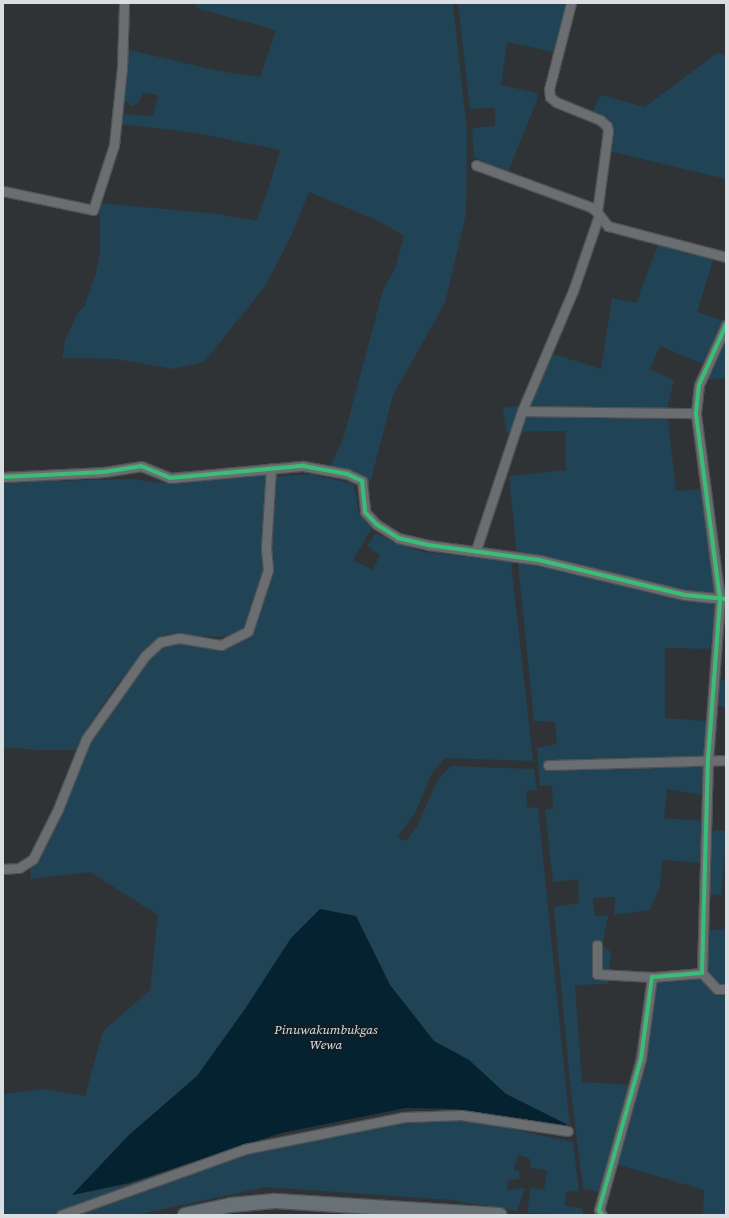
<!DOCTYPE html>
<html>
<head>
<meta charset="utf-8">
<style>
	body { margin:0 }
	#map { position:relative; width:729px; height:1218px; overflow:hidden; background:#303335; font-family:"Source Serif 4",serif }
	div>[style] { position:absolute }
	.green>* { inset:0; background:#204356; transform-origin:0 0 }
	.water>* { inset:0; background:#042230 }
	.roads { filter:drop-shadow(1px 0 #4f5254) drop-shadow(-1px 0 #4f5254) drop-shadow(0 1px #4f5254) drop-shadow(0 -1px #4f5254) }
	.minor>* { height:9px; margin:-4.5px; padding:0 4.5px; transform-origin:4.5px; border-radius:4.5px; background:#6b6e70 }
	.trunk>* { height:14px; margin:-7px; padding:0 7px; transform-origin:7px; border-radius:7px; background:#677176 }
	.cycleway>* { height:4px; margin:-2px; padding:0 2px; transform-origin:2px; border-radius:2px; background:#3abd76 }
	span { translate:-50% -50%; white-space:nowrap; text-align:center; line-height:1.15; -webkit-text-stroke:4px #181b1d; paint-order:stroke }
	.water-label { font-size:13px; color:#cce7f7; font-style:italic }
	.frame { position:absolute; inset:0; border:4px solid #dadee1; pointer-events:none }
</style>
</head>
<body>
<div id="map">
	<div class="green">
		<i style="clip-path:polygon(194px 3px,453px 3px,467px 131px,466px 215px,445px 303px,393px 395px,370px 483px,354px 474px,330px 468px,344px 436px,383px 290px,395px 269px,404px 236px,379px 221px,309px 192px,292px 234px,266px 285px,204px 362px,173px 369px,116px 359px,62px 358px,65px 340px,76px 316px,85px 305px,96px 273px,100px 252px,100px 203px,218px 214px,256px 221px,267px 193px,280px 150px,196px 133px,120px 124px,121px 114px,153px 116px,158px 95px,143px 93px,139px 102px,133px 106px,120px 99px,125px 49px,219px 71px,260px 77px,276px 30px,199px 9px)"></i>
		<i style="clip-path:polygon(458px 3px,567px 3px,554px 52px,507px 42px,501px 85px,537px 93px,537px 100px,507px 174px,474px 157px,472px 128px,495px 126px,495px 108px,470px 109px)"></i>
		<i style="clip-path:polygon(717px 53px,726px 55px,726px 179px,609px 151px,611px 132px,592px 114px,600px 95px,645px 107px)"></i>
		<i style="clip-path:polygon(658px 245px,714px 257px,697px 312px,725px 321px,705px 365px,660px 346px,650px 369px,674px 380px,667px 409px,676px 491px,704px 489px,717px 604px,710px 649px,665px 648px,665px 718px,706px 721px,702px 795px,667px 789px,664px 818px,704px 821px,700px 863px,662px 860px,660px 887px,650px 910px,614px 915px,615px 897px,593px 898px,595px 916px,608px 916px,602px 945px,611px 952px,608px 984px,575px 985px,582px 1082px,630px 1085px,648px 983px,704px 978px,708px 930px,726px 930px,726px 1215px,703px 1215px,704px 1190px,616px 1164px,608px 1163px,599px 1192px,583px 1189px,570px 1084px,554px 907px,579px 903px,578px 879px,553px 882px,545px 810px,553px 809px,552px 785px,540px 786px,537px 748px,557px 744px,555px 722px,534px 721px,509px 476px,566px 470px,565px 431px,506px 432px,503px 408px,528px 404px,550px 353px,601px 369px,612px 298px,636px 303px)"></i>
		<i style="clip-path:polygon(726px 338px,726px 378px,707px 380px)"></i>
		<i style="clip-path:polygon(268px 474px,265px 492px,262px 571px,255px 603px,245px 625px,236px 635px,218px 637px,166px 634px,147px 648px,115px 687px,82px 736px,78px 750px,37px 750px,3px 747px,3px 482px,134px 479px,160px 483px)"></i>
		<i style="clip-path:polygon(309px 474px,354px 484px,359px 514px,372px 528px,353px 560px,373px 570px,380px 555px,367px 546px,376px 533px,396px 543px,425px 552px,511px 562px,533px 761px,445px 758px,432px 773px,415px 813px,397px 837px,406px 841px,417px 826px,438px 779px,451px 766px,534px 769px,537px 790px,526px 791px,527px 807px,538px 808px,570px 1126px,506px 1094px,469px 1060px,434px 1041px,390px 985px,356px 916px,245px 1009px,197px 1076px,129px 1135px,73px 1195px,129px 1184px,192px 1163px,186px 1169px,55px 1215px,3px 1215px,3px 1094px,46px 1089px,85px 1096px,103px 1031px,150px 990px,158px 915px,90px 872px,31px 879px,30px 867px,49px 837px,87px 740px,148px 656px,162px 645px,176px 641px,229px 646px,250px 632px,269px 551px,274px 477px)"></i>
		<i style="clip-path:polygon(717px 680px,726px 681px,726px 708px,715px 705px)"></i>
		<i style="left:710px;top:830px;width:16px;height:64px;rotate:4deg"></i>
		<i style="clip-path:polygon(460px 1118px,573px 1142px,579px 1191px,566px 1192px,565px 1206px,582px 1208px,583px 1215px,527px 1213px,531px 1188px,544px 1190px,547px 1170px,531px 1168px,529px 1158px,518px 1155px,514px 1170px,519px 1171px,520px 1179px,507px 1181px,508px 1190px,525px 1188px,517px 1211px,451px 1200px,265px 1187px,136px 1215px,69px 1215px,246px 1152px,404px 1120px)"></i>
	</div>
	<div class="water">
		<i style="clip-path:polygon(320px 909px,356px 916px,390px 985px,434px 1041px,469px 1060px,506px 1094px,570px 1126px,456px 1109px,406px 1108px,281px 1133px,129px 1183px,72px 1195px,129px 1135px,197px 1076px,245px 1009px,291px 938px)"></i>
	</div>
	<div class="roads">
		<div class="minor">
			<i style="left:571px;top:3px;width:89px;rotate:104.3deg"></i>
			<i style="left:549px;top:89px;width:8px;rotate:83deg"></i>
			<i style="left:550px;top:97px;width:8px;rotate:40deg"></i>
			<i style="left:556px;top:102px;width:48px;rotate:22.2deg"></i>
			<i style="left:600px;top:120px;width:9px;rotate:41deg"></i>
			<i style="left:607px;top:126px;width:5px;rotate:79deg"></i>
			<i style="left:608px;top:131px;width:82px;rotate:97.7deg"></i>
			<i style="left:597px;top:212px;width:18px;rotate:52deg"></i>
			<i style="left:608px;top:226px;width:122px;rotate:14.7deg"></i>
			<i style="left:476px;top:165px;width:122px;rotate:20.1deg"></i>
			<i style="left:591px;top:207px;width:8px;rotate:40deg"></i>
			<i style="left:3px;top:191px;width:92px;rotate:11.9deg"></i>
			<i style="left:93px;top:210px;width:68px;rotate:-72.1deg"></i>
			<i style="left:114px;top:145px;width:77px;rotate:-84.1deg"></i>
			<i style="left:122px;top:68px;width:65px;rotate:-88.2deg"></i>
			<i style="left:522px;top:411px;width:174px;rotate:0.7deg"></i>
			<i style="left:3px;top:477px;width:101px;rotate:-2.8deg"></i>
			<i style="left:104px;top:472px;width:37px;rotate:-9deg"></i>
			<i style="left:141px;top:466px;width:31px;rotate:22deg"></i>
			<i style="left:170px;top:478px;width:134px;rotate:-5.2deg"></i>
			<i style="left:303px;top:466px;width:45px;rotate:10.3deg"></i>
			<i style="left:347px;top:474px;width:17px;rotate:25deg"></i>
			<i style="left:362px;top:481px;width:31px;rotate:84deg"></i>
			<i style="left:365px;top:512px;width:16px;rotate:47deg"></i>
			<i style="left:376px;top:524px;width:26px;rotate:32deg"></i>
			<i style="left:398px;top:538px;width:31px;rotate:13deg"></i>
			<i style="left:428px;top:545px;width:112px;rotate:7.7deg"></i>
			<i style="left:539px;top:560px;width:150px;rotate:13.5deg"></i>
			<i style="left:685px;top:595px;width:40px;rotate:5.7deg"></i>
			<i style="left:476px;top:550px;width:146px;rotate:-71.7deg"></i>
			<i style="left:522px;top:411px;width:130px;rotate:-67deg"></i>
			<i style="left:573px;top:291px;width:80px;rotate:-71.1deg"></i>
			<i style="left:548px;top:765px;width:178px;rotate:-1.6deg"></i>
			<i style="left:3px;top:869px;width:16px;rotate:-4deg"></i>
			<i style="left:19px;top:868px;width:17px;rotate:-33deg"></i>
			<i style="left:33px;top:859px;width:56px;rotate:-63.4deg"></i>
			<i style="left:58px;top:809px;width:75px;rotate:-68.2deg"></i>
			<i style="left:86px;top:739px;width:102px;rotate:-54.6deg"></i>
			<i style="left:145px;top:656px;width:21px;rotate:-43deg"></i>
			<i style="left:160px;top:642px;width:19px;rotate:-12deg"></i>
			<i style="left:179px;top:638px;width:43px;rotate:9.5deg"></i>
			<i style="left:221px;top:645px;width:30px;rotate:-27deg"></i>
			<i style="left:248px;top:631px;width:64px;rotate:-71.8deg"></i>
			<i style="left:268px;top:570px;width:21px;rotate:-95deg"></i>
			<i style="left:266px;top:549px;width:81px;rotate:-86.5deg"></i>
			<i style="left:597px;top:945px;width:29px;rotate:90deg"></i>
			<i style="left:597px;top:974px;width:55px;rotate:3.1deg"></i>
			<i style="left:702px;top:973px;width:22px;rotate:47deg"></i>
			<i style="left:717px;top:989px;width:9px"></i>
			<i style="left:61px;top:1215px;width:195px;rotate:-19.7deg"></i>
			<i style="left:245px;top:1149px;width:162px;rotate:-11.4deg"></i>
			<i style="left:404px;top:1117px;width:57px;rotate:-2deg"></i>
			<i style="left:461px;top:1115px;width:108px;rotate:8.5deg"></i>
			<i style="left:602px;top:1215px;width:6px;rotate:-121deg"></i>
			<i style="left:599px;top:1210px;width:157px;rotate:-74.5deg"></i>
			<i style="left:641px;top:1059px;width:83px;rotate:-82.4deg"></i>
			<i style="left:652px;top:977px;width:50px;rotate:-4.6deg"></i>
			<i style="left:702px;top:973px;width:213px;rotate:-88.4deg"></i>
			<i style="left:708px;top:760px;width:161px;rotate:-85.7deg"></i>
			<i style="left:720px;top:599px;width:188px;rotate:-97.4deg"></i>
			<i style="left:696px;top:413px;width:28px;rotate:-84deg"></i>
			<i style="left:699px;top:385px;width:66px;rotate:-65.8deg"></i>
		</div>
		<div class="trunk">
			<i style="left:185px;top:1215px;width:47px;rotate:-12.3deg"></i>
			<i style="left:231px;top:1205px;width:44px;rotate:-5.2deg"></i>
			<i style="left:275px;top:1201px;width:225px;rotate:3.6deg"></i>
		</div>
	</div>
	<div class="cycleway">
		<i style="left:3px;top:477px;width:101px;rotate:-2.8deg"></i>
		<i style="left:104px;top:472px;width:37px;rotate:-9deg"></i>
		<i style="left:141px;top:466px;width:31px;rotate:22deg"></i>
		<i style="left:170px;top:478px;width:134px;rotate:-5.2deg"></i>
		<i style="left:303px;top:466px;width:45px;rotate:10.3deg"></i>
		<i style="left:347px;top:474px;width:17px;rotate:25deg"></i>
		<i style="left:362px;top:481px;width:31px;rotate:84deg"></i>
		<i style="left:365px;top:512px;width:16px;rotate:47deg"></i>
		<i style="left:376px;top:524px;width:26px;rotate:32deg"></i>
		<i style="left:398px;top:538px;width:31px;rotate:13deg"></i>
		<i style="left:428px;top:545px;width:112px;rotate:7.7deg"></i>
		<i style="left:539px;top:560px;width:150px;rotate:13.5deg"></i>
		<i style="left:685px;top:595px;width:41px;rotate:5.6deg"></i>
		<i style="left:602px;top:1215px;width:6px;rotate:-121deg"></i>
		<i style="left:599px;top:1210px;width:157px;rotate:-74.5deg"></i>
		<i style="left:641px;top:1059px;width:83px;rotate:-82.4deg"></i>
		<i style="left:652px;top:977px;width:50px;rotate:-4.6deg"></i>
		<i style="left:702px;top:973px;width:213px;rotate:-88.4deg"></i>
		<i style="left:708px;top:760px;width:161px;rotate:-85.7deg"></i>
		<i style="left:720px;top:599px;width:188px;rotate:-97.4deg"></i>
		<i style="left:696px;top:413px;width:28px;rotate:-84deg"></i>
		<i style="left:699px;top:385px;width:66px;rotate:-65.8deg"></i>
	</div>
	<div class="water-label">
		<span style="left:326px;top:1038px">Pinuwakumbukgas<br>Wewa</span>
	</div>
	<div class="frame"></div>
</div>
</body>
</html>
